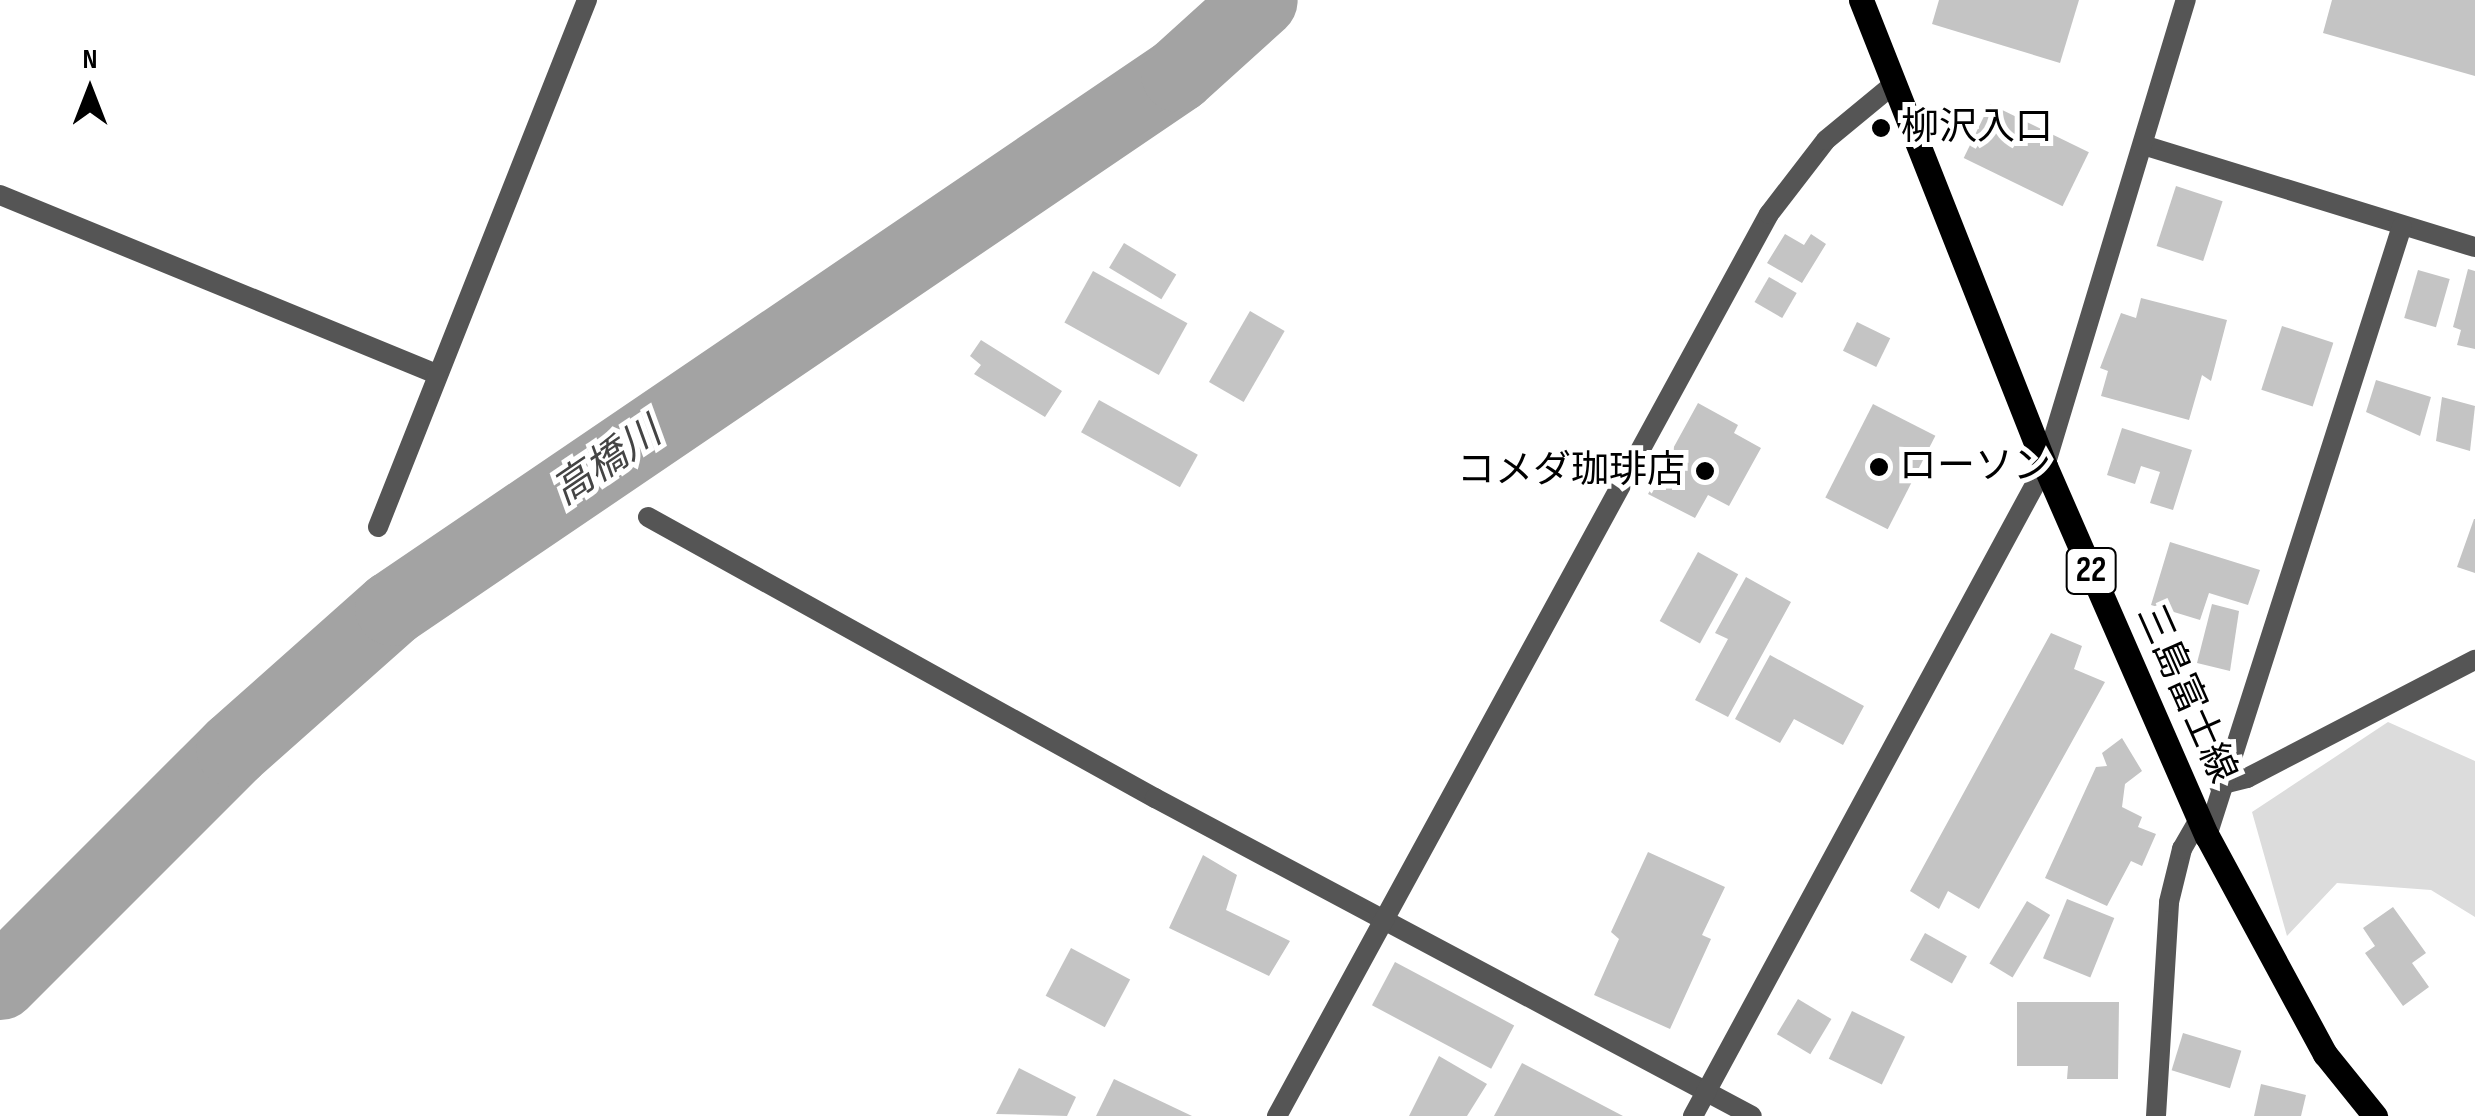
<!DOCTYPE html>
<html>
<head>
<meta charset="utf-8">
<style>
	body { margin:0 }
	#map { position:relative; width:2475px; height:1116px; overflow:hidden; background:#fff; font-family:"Sofia Sans Condensed","Noto Sans JP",sans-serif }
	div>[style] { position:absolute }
	.green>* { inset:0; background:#dcdcdc }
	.river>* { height:75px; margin:-37.5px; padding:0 37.5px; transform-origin:37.5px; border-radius:37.5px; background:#a3a3a3 }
	.building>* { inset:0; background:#c4c4c4; transform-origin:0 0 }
	.minor>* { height:20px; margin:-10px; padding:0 10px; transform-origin:10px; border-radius:10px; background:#555 }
	.tertiary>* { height:20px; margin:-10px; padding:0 10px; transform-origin:10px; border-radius:10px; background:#555 }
	.primary>* { height:25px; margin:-12.5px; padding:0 12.5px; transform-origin:12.5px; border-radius:12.5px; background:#000 }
	.dots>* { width:28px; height:28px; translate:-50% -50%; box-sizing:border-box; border:5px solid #fff; border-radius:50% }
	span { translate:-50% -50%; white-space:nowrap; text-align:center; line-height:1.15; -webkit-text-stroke:10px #fff; paint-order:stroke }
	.shield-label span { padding:2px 8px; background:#fff; border:2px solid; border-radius:8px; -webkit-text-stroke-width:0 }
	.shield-label { font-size:35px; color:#000; font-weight:700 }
	.poi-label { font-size:38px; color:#000 }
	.left { translate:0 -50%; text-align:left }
	.right { translate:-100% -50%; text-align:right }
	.street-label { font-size:38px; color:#000 }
	.water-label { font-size:40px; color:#444; font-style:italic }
	.north { position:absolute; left:40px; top:40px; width:100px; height:100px; -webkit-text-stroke:8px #fff; paint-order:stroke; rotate:0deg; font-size:28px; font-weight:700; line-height:40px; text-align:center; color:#000 }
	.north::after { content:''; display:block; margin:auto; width:35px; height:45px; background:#000; clip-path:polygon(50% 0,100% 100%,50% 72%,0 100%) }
</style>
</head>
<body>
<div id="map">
	<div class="green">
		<i style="clip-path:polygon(2388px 722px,2475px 761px,2475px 917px,2431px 890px,2337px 883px,2287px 936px,2252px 812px)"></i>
	</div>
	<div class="river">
		<i style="left:0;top:982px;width:330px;rotate:-45deg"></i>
		<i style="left:233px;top:749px;width:213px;rotate:-41.6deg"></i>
		<i style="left:392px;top:608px;width:950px;rotate:-34.19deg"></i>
		<i style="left:1178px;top:74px;width:110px;rotate:-42.1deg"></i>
	</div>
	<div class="building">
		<i style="clip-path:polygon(1939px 0,2079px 0,2060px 63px,1932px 24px)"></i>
		<i style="clip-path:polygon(2332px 0,2475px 0,2475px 76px,2323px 33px)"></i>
		<i style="left:1990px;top:104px;width:110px;height:60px;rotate:26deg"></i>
		<i style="left:2176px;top:186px;width:49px;height:63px;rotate:18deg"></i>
		<i style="clip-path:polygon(1785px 234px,1804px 245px,1811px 234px,1826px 244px,1802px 283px,1767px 263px)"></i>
		<i style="left:1124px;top:243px;width:61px;height:29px;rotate:31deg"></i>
		<i style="clip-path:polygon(2468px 269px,2475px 271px,2475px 349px,2457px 345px,2461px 330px,2453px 327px)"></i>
		<i style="left:2418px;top:270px;width:33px;height:50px;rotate:16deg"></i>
		<i style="left:1093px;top:271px;width:108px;height:59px;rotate:29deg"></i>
		<i style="left:1769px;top:277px;width:32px;height:29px;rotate:30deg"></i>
		<i style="clip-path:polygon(2141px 298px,2227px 320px,2211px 381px,2202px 375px,2189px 420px,2101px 396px,2108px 371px,2100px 368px,2121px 313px,2136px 318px)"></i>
		<i style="left:1250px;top:311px;width:40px;height:82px;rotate:30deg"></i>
		<i style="left:1857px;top:322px;width:37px;height:32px;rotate:26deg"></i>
		<i style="left:2282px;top:326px;width:54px;height:67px;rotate:18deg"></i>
		<i style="clip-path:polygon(981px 340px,1062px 391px,1045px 417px,974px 374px,981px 365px,970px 356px)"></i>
		<i style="clip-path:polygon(2376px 380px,2431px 397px,2420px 436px,2366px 412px)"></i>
		<i style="clip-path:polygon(2442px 397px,2475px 406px,2470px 451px,2436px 441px)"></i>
		<i style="left:1099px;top:400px;width:113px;height:37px;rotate:29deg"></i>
		<i style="clip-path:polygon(1698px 403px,1738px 425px,1734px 433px,1761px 448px,1729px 506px,1708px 495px,1695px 518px,1648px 494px)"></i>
		<i style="left:1873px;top:404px;width:70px;height:105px;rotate:27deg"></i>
		<i style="clip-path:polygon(2122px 428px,2192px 450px,2173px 510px,2150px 503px,2160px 472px,2141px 466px,2135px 484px,2107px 475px)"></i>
		<i style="clip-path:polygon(2474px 519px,2475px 519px,2475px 573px,2457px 567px)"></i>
		<i style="clip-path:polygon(2170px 542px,2260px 570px,2248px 605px,2209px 593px,2200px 620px,2151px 605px)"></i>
		<i style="left:1698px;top:552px;width:46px;height:79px;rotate:29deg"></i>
		<i style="clip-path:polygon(1746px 577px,1791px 602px,1728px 717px,1695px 700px,1728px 639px,1715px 633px)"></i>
		<i style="clip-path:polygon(2212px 604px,2239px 611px,2230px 671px,2197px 663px)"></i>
		<i style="clip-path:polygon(2051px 633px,2082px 646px,2074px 669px,2105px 682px,1979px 909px,1948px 891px,1939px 909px,1910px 891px)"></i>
		<i style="clip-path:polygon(1770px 655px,1864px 706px,1843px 745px,1794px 719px,1780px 743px,1735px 719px)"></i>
		<i style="clip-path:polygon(2122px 738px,2142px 771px,2125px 784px,2122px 807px,2142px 817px,2138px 827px,2156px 834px,2142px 866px,2131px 861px,2107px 906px,2045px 878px,2096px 767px,2107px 766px,2102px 753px)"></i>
		<i style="clip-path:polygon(1648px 852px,1725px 887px,1702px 935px,1711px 939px,1670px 1029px,1594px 995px,1619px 939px,1611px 932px)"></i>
		<i style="clip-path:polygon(1203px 855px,1237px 875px,1226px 910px,1290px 941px,1269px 976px,1169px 928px)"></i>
		<i style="left:2067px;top:899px;width:51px;height:64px;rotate:22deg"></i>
		<i style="left:2027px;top:901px;width:27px;height:73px;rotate:31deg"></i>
		<i style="clip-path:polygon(2393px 907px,2426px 953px,2412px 963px,2429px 987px,2403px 1006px,2365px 953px,2375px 946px,2363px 928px)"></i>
		<i style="left:1925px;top:933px;width:48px;height:31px;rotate:29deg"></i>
		<i style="left:1071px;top:948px;width:67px;height:54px;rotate:28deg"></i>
		<i style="left:1395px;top:962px;width:135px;height:49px;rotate:28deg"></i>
		<i style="left:1798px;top:999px;width:39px;height:41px;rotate:31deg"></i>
		<i style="clip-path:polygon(2017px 1002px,2119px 1002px,2118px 1079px,2067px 1079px,2068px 1066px,2017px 1066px)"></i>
		<i style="left:1852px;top:1011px;width:59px;height:53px;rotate:26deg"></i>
		<i style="left:2183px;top:1033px;width:61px;height:39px;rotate:17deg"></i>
		<i style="clip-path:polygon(1439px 1056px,1487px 1084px,1467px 1116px,1409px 1116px)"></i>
		<i style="clip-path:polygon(1522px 1063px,1623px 1116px,1494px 1116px)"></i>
		<i style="clip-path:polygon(1019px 1068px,1076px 1097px,1067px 1116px,996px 1114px)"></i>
		<i style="clip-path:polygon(1114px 1079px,1192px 1116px,1096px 1116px)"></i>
		<i style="clip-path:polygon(2261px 1084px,2306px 1095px,2301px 1116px,2254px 1116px)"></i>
	</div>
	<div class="minor">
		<i style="left:2143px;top:145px;width:347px;rotate:17.1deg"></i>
		<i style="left:0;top:195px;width:471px;rotate:22.3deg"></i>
		<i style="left:648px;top:517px;width:580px;rotate:29deg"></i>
		<i style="left:1155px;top:798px;width:676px;rotate:28.04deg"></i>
		<i style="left:378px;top:527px;width:567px;rotate:-68.37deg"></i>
		<i style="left:2219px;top:785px;width:29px;rotate:-14deg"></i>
		<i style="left:2247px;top:778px;width:257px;rotate:-27.4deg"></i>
		<i style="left:2207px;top:836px;width:640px;rotate:-72.27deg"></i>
		<i style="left:1277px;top:1116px;width:1027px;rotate:-61.39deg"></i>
		<i style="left:1769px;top:214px;width:93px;rotate:-52.4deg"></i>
		<i style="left:1826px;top:140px;width:88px;rotate:-39.5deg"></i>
		<i style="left:2156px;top:1116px;width:214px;rotate:-86.5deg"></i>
		<i style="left:2169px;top:902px;width:55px;rotate:-76.2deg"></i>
		<i style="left:2182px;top:849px;width:36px;rotate:-60deg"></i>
	</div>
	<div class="tertiary">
		<i style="left:1693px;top:1116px;width:739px;rotate:-61.56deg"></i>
		<i style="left:2045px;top:466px;width:487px;rotate:-73.2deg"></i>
	</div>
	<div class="primary">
		<i style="left:1861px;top:0;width:501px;rotate:68.45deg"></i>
		<i style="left:2045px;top:466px;width:404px;rotate:66.4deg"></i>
		<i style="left:2207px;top:836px;width:248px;rotate:61.6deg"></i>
		<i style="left:2325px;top:1054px;width:80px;rotate:51.1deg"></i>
	</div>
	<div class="dots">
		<i style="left:1881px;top:128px;background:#000"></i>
		<i style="left:1879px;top:467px;background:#000"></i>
		<i style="left:1705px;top:471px;background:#000"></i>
	</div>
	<div class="shield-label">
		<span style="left:2091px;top:571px">22</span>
	</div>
	<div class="poi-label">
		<span class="left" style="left:1901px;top:128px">柳沢入口</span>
		<span class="left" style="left:1899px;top:467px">ローソン</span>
		<span class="right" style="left:1685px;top:471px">コメダ珈琲店</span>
	</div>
	<div class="street-label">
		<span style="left:2186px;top:694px;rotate:66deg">三島富士線</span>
	</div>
	<div class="water-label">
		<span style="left:607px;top:462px;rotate:-34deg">高橋川</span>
	</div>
	<div class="north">N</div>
</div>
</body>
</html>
